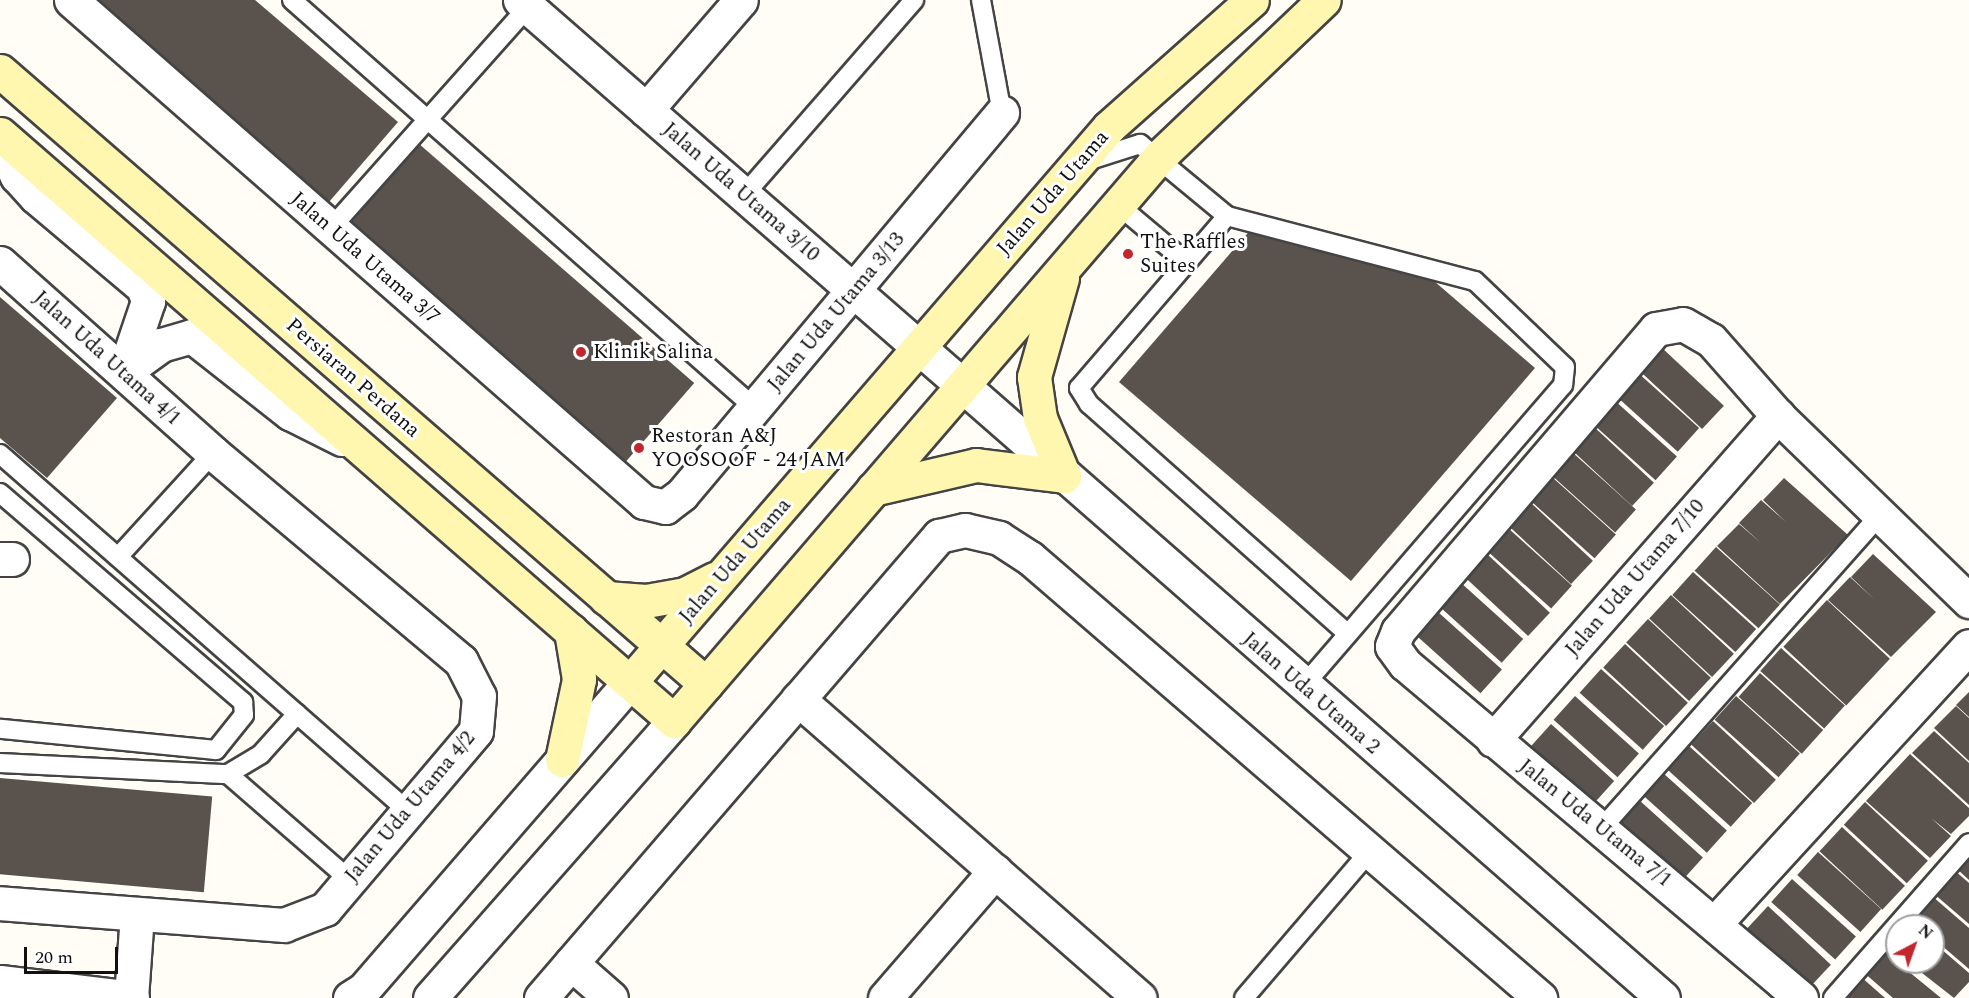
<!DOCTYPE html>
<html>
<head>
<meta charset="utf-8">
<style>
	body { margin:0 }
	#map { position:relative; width:1969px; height:998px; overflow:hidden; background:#fffdf5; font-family:Spectral,serif }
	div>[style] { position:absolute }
	.building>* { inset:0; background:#5a524d; transform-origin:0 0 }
	.roads { filter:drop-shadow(2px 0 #444) drop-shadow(-2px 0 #444) drop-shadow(0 2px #444) drop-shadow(0 -2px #444) }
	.service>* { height:18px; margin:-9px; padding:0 9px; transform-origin:9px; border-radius:9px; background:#fff }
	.minor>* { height:33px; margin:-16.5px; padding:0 16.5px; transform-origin:16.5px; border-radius:16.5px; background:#fff }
	.tertiary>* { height:33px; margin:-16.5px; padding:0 16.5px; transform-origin:16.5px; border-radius:16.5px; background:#fff }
	.secondary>* { height:33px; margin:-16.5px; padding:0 16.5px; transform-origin:16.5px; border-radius:16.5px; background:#fff6b0 }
	.dots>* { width:16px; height:16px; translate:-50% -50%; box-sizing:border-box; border:3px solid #fff; border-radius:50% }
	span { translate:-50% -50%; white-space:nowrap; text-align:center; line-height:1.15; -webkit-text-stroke:6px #fff; paint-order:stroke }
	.street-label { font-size:21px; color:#111 }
	.poi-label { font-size:21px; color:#111 }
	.left { translate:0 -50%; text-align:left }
	.north { position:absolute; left:1885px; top:914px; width:60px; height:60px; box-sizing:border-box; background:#fff; border:2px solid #a0a0a0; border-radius:50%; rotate:41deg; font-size:16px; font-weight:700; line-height:24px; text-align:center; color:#111 }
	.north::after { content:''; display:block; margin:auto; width:21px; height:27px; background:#c4262e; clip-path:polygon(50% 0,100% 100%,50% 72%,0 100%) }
	.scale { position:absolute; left:24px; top:947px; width:94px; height:27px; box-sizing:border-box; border:3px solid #111; border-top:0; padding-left:8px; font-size:18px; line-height:21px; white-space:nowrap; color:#111; -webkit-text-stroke:4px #fff; paint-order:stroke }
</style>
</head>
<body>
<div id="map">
	<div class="building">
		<i style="clip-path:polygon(93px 0,255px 0,398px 122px,329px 202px)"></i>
		<i style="left:418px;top:143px;width:366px;height:105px;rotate:41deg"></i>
		<i style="clip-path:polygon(1253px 227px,1434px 281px,1535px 368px,1351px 581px,1119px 382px)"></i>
		<i style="clip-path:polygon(0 297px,117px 398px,47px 478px,0 438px)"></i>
		<i style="left:1661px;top:347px;width:86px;height:32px;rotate:43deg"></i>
		<i style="left:1636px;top:371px;width:85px;height:32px;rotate:42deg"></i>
		<i style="left:1613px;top:399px;width:86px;height:32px;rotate:42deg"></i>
		<i style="left:1591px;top:424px;width:86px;height:32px;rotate:43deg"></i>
		<i style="left:1572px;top:452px;width:86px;height:31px;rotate:42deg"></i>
		<i style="left:1552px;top:477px;width:86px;height:32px;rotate:42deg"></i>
		<i style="clip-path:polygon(1784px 478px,1848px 535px,1780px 604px,1717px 546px,1739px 524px,1761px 543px,1739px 523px,1761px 500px,1787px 523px,1763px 500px)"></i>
		<i style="left:1530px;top:502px;width:86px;height:32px;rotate:43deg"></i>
		<i style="left:1508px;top:528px;width:86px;height:31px;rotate:42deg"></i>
		<i style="left:1716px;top:547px;width:86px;height:32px;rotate:42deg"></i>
		<i style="left:1487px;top:554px;width:86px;height:32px;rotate:43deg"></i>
		<i style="clip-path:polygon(1873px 554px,1936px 612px,1891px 657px,1828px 600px,1850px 577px,1875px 600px,1851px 577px)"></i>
		<i style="left:1693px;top:572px;width:85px;height:31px;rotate:42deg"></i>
		<i style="left:1460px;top:582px;width:85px;height:32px;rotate:42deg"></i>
		<i style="left:1671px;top:595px;width:86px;height:32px;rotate:43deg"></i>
		<i style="left:1827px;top:600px;width:86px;height:64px;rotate:43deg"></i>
		<i style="left:1438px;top:612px;width:86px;height:32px;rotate:42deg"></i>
		<i style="left:1648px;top:619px;width:86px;height:32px;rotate:43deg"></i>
		<i style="left:1625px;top:644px;width:86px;height:32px;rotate:43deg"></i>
		<i style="left:1781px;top:648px;width:86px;height:31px;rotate:42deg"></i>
		<i style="left:1601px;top:669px;width:85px;height:32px;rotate:42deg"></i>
		<i style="left:1760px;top:673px;width:85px;height:32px;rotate:42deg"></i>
		<i style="clip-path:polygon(1969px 692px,1969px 717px,1956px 705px)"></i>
		<i style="left:1575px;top:696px;width:86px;height:32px;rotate:42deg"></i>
		<i style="left:1736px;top:696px;width:86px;height:32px;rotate:42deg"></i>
		<i style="clip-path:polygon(1956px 706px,1969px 718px,1969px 761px,1934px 728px)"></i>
		<i style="left:1713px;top:721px;width:86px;height:32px;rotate:43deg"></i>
		<i style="left:1551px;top:724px;width:85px;height:31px;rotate:42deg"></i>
		<i style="clip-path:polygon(1934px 731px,1969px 763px,1969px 805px,1912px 753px)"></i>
		<i style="left:1689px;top:746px;width:85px;height:32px;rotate:42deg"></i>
		<i style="clip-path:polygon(1910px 754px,1969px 808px,1969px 816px,1951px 834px,1931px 818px,1951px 836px,1930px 858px,1866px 801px)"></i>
		<i style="left:1663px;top:773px;width:86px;height:30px;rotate:42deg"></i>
		<i style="left:0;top:778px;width:213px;height:96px;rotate:5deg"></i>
		<i style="left:1639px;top:800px;width:86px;height:31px;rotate:42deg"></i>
		<i style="left:1865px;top:802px;width:86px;height:31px;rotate:43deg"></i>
		<i style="left:1842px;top:827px;width:86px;height:33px;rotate:43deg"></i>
		<i style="left:1818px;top:852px;width:85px;height:31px;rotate:42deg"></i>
		<i style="clip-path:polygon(1969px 854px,1969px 880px,1956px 868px)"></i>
		<i style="clip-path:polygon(1954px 870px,1969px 883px,1969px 924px,1933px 893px)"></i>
		<i style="left:1792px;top:879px;width:86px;height:31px;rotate:42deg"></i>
		<i style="clip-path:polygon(1932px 896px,1969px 928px,1969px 969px,1933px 938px,1933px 926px,1919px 926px,1911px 919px)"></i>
		<i style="left:1768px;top:906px;width:86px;height:32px;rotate:43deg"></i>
		<i style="clip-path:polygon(1933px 942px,1969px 973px,1969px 982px,1954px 998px,1908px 962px,1933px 962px)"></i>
		<i style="clip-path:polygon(1884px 948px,1897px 962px,1941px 998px,1893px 998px,1862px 971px)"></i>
		<i style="clip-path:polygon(1860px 976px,1885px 998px,1840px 998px)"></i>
	</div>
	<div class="roads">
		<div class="service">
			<i style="left:292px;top:0;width:617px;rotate:41.39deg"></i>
			<i style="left:981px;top:0;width:115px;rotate:79.5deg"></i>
			<i style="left:1087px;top:161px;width:56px;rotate:-17.8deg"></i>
			<i style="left:1140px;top:144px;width:113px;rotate:39.6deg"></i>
			<i style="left:1227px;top:216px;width:256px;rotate:14.7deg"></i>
			<i style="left:1475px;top:281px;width:124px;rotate:43.7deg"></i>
			<i style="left:1565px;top:367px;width:18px;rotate:96deg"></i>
			<i style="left:1563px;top:385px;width:398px;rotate:130.8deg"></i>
			<i style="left:744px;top:195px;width:259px;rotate:-48.9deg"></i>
			<i style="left:1117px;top:204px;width:90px;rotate:40deg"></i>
			<i style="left:1227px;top:216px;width:227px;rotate:130.7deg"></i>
			<i style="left:1079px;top:388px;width:19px;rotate:58deg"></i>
			<i style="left:1089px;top:404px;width:346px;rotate:41.6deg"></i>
			<i style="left:331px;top:228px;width:304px;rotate:-48.3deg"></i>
			<i style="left:0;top:454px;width:542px;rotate:41.19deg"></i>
			<i style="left:0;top:493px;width:321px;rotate:40.7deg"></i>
			<i style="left:243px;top:702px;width:13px;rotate:86deg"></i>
			<i style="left:244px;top:715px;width:45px;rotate:128.7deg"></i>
			<i style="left:216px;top:750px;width:217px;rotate:-174.4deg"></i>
			<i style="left:118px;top:557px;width:141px;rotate:-47.6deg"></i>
			<i style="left:0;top:763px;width:228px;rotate:2.8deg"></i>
			<i style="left:228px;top:774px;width:39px;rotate:-31deg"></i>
			<i style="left:261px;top:754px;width:54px;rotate:-48deg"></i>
			<i style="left:228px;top:774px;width:162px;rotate:41deg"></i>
			<i style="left:1601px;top:829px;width:420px;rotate:-48.4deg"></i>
			<i style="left:1244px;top:998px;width:194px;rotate:-49.4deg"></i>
			<i style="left:1833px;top:998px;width:206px;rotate:-48.7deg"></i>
		</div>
		<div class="minor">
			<i style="left:71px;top:0;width:762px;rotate:41.22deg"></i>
			<i style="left:644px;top:502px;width:22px;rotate:13deg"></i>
			<i style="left:665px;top:507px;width:21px;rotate:-37deg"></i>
			<i style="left:682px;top:494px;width:498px;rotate:-50deg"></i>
			<i style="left:520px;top:0;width:586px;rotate:41.06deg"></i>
			<i style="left:646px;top:110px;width:145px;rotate:-49.2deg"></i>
			<i style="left:0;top:140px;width:40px;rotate:65deg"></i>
			<i style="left:17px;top:176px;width:28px;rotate:48deg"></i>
			<i style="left:36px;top:197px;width:140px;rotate:40.1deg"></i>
			<i style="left:143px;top:287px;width:15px;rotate:70deg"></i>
			<i style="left:148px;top:301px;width:75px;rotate:108.7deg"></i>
			<i style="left:0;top:263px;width:285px;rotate:41.7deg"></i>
			<i style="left:213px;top:453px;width:324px;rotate:40deg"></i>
			<i style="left:461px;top:661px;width:39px;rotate:63deg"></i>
			<i style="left:479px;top:696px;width:35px;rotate:95deg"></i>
			<i style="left:476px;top:731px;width:233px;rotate:130.3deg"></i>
			<i style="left:325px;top:909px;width:44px;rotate:158.7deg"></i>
			<i style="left:284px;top:925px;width:285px;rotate:-175.6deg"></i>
			<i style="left:124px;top:372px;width:46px;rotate:-36.1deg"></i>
			<i style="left:161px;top:345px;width:32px;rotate:-16deg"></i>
			<i style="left:192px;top:336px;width:125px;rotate:38.2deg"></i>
			<i style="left:290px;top:413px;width:58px;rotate:26.6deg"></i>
			<i style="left:0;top:559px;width:12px"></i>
			<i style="left:798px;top:699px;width:454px;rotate:41.2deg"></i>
			<i style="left:1493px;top:740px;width:432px;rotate:-48.7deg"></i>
			<i style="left:1716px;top:922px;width:374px;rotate:-47.5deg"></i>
			<i style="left:571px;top:963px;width:53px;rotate:41.2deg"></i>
			<i style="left:131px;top:998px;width:84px;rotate:-85.9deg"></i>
			<i style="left:541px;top:998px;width:610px;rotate:-49.26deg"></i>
			<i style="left:939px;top:536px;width:27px;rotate:-13deg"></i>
			<i style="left:965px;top:530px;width:35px;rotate:13deg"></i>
			<i style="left:999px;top:538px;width:37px;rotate:33deg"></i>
			<i style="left:1030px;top:558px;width:674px;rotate:40.79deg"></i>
			<i style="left:885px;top:998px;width:168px;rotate:-49.1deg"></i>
			<i style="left:1801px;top:998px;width:518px;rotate:-139.85deg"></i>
			<i style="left:1405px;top:664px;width:22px;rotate:-126deg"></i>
			<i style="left:1392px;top:646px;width:16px;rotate:-68deg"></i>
			<i style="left:1398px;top:631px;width:397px;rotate:-49.5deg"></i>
			<i style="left:1656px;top:329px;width:27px;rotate:-10deg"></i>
			<i style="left:1683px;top:324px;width:32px;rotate:30deg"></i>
			<i style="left:1711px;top:340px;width:101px;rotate:48.6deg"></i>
			<i style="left:1778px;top:416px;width:266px;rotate:44.1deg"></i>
		</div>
		<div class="tertiary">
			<i style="left:962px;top:385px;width:931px;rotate:41.17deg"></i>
			<i style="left:0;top:982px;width:133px;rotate:6.9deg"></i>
			<i style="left:350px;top:998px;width:15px;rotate:-32deg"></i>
			<i style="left:363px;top:990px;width:408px;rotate:-49.1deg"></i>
			<i style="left:430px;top:998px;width:369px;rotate:-48.6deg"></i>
		</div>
		<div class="secondary">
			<i style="left:0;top:71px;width:935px;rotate:40.97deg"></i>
			<i style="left:0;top:134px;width:894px;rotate:41.05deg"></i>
			<i style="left:674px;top:721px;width:745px;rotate:-49.3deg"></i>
			<i style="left:1160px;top:156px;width:226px;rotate:-43.6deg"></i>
			<i style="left:1062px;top:278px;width:103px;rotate:105.8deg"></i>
			<i style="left:1034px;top:377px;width:41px;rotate:81.7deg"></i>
			<i style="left:1040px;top:418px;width:63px;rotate:67.5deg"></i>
			<i style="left:873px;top:489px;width:106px;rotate:-13.1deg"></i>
			<i style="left:976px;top:465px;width:89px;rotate:7.1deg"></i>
			<i style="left:606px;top:598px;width:40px;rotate:4.3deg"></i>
			<i style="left:646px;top:601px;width:40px;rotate:-10deg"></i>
			<i style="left:685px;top:594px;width:33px;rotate:-27deg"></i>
			<i style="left:630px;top:682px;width:733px;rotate:-49.2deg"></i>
			<i style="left:1109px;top:127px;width:191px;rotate:-41.6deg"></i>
			<i style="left:562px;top:760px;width:83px;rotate:-78.1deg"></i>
			<i style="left:579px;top:679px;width:49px;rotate:-99.5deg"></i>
		</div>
	</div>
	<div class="dots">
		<i style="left:1128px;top:254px;background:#c4262e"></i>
		<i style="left:581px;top:352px;background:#c4262e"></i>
		<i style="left:639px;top:448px;background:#c4262e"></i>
	</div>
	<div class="street-label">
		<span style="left:741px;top:192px;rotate:41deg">Jalan Uda Utama 3/10</span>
		<span style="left:1053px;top:193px;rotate:-49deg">Jalan Uda Utama</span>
		<span style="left:365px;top:258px;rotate:41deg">Jalan Uda Utama 3/7</span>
		<span style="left:836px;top:312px;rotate:-50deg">Jalan Uda Utama 3/13</span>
		<span style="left:107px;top:358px;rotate:42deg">Jalan Uda Utama 4/1</span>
		<span style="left:353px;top:378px;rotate:41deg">Persiaran Perdana</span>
		<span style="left:735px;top:561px;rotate:-49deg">Jalan Uda Utama</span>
		<span style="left:1635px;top:578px;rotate:-49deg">Jalan Uda Utama 7/10</span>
		<span style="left:1311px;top:693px;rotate:41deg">Jalan Uda Utama 2</span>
		<span style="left:410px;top:807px;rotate:-50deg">Jalan Uda Utama 4/2</span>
		<span style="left:1595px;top:823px;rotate:39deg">Jalan Uda Utama 7/1</span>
	</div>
	<div class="poi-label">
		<span class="left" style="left:1140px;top:254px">The Raffles<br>Suites</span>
		<span class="left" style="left:593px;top:352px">Klinik Salina</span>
		<span class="left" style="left:651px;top:448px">Restoran A&amp;J<br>YOOSOOF - 24 JAM</span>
	</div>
	<div class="north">N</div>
	<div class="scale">20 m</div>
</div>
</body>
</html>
